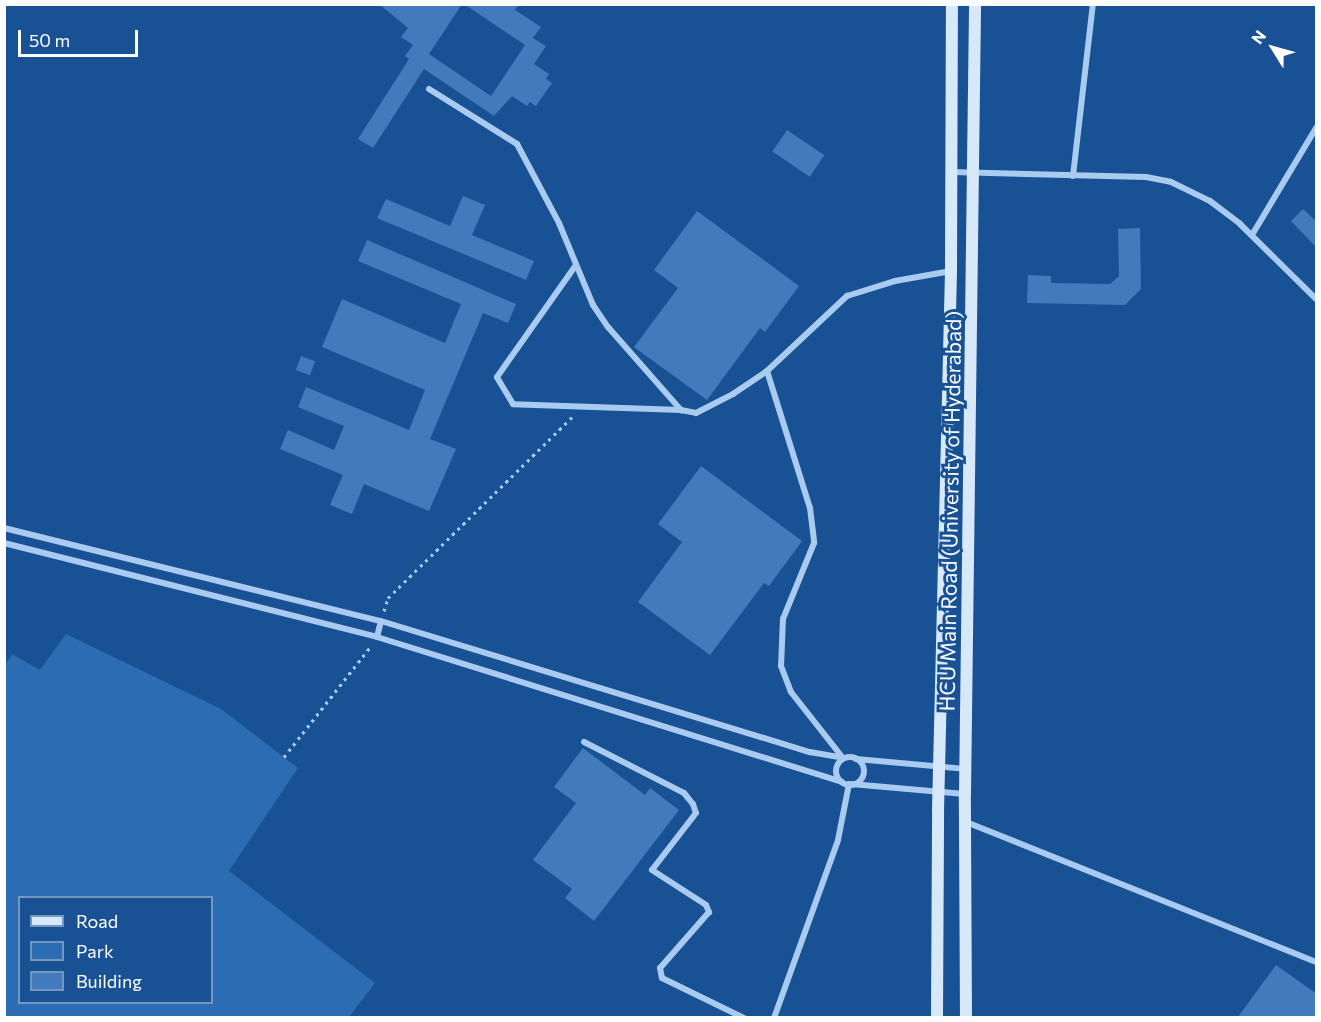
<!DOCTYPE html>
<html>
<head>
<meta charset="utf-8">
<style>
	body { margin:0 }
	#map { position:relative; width:1321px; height:1022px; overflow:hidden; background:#185294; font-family:Commissioner,sans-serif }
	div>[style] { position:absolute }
	.green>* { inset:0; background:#2c6cb2 }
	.building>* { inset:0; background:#417bbb; transform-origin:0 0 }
	.path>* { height:3px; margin-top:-1.5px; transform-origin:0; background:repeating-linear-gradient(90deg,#a9cbf0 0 3px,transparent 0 7.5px) }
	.street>* { height:6px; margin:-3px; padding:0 3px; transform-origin:3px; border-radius:3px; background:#a9cbf0 }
	.street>.ring { margin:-3px; padding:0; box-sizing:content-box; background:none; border:6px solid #a9cbf0; border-radius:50% }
	.secondary>* { height:12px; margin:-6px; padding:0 6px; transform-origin:6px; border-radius:6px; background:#d7e8fb }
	span { translate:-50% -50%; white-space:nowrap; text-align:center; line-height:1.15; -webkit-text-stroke:6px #185294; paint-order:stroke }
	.street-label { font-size:21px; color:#fff }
	.frame { position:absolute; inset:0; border:6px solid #fff; pointer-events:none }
	.legend { position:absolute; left:18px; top:896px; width:195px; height:108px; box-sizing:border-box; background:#185294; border:2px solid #7497bf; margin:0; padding:8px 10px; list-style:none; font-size:18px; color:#fff }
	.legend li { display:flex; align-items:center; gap:12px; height:30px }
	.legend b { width:30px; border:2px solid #7497bf }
	.north { position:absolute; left:1243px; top:18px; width:60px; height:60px; -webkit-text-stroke:4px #185294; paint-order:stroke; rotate:307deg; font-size:16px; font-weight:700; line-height:24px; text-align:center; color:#fff }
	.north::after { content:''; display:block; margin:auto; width:21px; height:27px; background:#fff; clip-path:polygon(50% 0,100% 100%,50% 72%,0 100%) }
	.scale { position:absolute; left:18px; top:30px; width:120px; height:27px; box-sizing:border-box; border:3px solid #fff; border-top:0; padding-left:8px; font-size:18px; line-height:21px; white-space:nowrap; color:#fff; -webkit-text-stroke:4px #185294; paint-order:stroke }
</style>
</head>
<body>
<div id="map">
	<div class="green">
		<i style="clip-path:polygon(evenodd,66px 634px,221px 709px,298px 768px,229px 871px,375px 983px,349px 1017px,5px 1017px,5px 665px,12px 654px,40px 670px,66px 634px,20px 898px,212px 898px,212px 1002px,20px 1002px,20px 898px)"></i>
	</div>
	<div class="building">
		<i style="clip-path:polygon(379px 4px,462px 4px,429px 54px,491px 96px,525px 45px,464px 4px,519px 4px,515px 10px,541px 27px,533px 38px,546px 46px,534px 64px,549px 74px,546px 79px,552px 83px,536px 106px,530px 102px,527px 106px,512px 96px,494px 116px,424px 69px,373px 148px,358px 139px,409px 59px,405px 56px,413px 45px,401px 37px,408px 28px)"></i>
		<i style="left:787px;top:130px;width:45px;height:26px;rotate:34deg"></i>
		<i style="clip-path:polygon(463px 196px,485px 205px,472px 235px,534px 261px,526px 280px,377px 218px,386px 199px,450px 226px)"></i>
		<i style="clip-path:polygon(1303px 209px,1317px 222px,1317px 248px,1291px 221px)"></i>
		<i style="clip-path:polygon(697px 211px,799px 286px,765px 332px,760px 328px,707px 400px,634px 347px,678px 288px,654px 270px)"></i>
		<i style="clip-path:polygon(1140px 228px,1141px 289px,1125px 305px,1027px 303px,1028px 275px,1051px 276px,1051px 283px,1110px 284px,1119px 276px,1118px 229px)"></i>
		<i style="clip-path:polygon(367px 240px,516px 304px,508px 323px,483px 313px,430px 439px,456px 449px,429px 511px,364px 484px,352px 514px,330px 505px,343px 475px,280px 449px,288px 430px,334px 450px,344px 426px,298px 407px,306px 387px,409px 430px,425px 390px,322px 347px,342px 299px,445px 343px,461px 304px,358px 261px)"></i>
		<i style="left:301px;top:356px;width:15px;height:15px;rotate:20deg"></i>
		<i style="clip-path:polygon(701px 466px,802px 541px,769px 586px,764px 583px,710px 655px,638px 602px,682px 542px,658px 524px)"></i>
		<i style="clip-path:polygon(583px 748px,645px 795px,650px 788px,679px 810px,594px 921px,565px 898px,572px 889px,533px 860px,576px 803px,554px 787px)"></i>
		<i style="clip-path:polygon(1276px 965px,1317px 994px,1317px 1017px,1238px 1017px)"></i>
	</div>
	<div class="path">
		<i style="left:384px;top:611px;width:14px;rotate:-73deg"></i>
		<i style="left:388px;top:598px;width:258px;rotate:-44.5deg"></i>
		<i style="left:284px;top:757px;width:141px;rotate:-51.9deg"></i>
	</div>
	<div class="street">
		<i style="left:429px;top:89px;width:104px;rotate:32deg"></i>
		<i style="left:517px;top:144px;width:89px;rotate:62deg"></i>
		<i style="left:559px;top:223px;width:89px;rotate:67.5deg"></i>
		<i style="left:593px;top:305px;width:27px;rotate:56deg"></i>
		<i style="left:608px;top:327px;width:111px;rotate:48.7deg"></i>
		<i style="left:681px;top:410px;width:168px;rotate:-178deg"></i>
		<i style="left:513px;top:404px;width:31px;rotate:-121deg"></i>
		<i style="left:497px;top:377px;width:137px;rotate:-54.8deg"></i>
		<i style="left:951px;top:172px;width:195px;rotate:1.5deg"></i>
		<i style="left:1146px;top:177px;width:25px;rotate:11deg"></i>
		<i style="left:1171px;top:182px;width:43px;rotate:26deg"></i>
		<i style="left:1210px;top:201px;width:38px;rotate:37deg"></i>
		<i style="left:1240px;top:224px;width:107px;rotate:44.6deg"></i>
		<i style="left:1073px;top:176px;width:173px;rotate:-83.4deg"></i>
		<i style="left:1252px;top:235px;width:125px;rotate:-59.1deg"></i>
		<i style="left:767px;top:371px;width:144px;rotate:72.6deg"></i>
		<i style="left:810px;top:508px;width:35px;rotate:83deg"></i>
		<i style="left:814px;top:543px;width:82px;rotate:112.2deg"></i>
		<i style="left:783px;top:619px;width:47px;rotate:92.4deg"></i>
		<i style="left:781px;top:666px;width:28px;rotate:69deg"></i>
		<i style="left:791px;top:692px;width:84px;rotate:51.8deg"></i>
		<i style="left:681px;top:410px;width:15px;rotate:11deg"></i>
		<i style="left:696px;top:413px;width:42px;rotate:-27.2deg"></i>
		<i style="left:733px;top:394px;width:41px;rotate:-34.1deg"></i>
		<i style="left:767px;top:371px;width:110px;rotate:-43.2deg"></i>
		<i style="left:847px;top:296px;width:50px;rotate:-17.4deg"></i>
		<i style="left:895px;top:281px;width:57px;rotate:-10.1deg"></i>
		<i style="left:4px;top:528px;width:388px;rotate:13.9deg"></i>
		<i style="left:381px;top:621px;width:449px;rotate:17deg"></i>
		<i style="left:810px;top:752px;width:34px;rotate:10deg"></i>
		<i style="left:4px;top:543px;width:385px;rotate:14.1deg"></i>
		<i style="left:377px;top:637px;width:487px;rotate:17.3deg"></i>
		<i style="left:377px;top:637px;width:16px;rotate:-76deg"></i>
		<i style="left:584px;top:742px;width:112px;rotate:27deg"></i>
		<i style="left:684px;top:793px;width:14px;rotate:51deg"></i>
		<i style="left:693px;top:804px;width:9px;rotate:72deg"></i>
		<i style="left:696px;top:813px;width:72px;rotate:127.7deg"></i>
		<i style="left:652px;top:870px;width:64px;rotate:32.9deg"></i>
		<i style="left:706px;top:905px;width:8px;rotate:67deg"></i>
		<i style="left:709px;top:912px;width:74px;rotate:131.2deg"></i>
		<i style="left:660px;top:968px;width:10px;rotate:79deg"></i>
		<i style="left:662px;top:978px;width:91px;rotate:26deg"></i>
		<i class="ring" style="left:836px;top:757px;width:22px;height:22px"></i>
		<i style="left:856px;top:759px;width:109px;rotate:5.2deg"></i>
		<i style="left:851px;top:784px;width:114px;rotate:5deg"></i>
		<i style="left:966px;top:822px;width:377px;rotate:21.8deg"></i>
		<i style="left:774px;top:1018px;width:189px;rotate:-70.2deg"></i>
		<i style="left:838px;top:840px;width:57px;rotate:-78.9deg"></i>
	</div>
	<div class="secondary">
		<i style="left:937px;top:1018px;width:207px;rotate:-89.7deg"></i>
		<i style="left:938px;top:811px;width:540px;rotate:-88.62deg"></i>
		<i style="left:951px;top:271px;width:267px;rotate:-89.8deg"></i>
		<i style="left:966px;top:1018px;width:224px;rotate:-90.3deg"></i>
		<i style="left:965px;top:794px;width:790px;rotate:-89.27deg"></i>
	</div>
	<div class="street-label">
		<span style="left:950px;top:511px;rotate:-89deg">HCU Main Road (University of Hyderabad)</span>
	</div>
	<div class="frame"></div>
	<ul class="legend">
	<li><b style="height:8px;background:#d7e8fb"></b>Road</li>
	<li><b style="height:16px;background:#2c6cb2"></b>Park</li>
	<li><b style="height:16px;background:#417bbb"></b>Building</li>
	</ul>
	<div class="north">N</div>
	<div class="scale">50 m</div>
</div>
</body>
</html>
